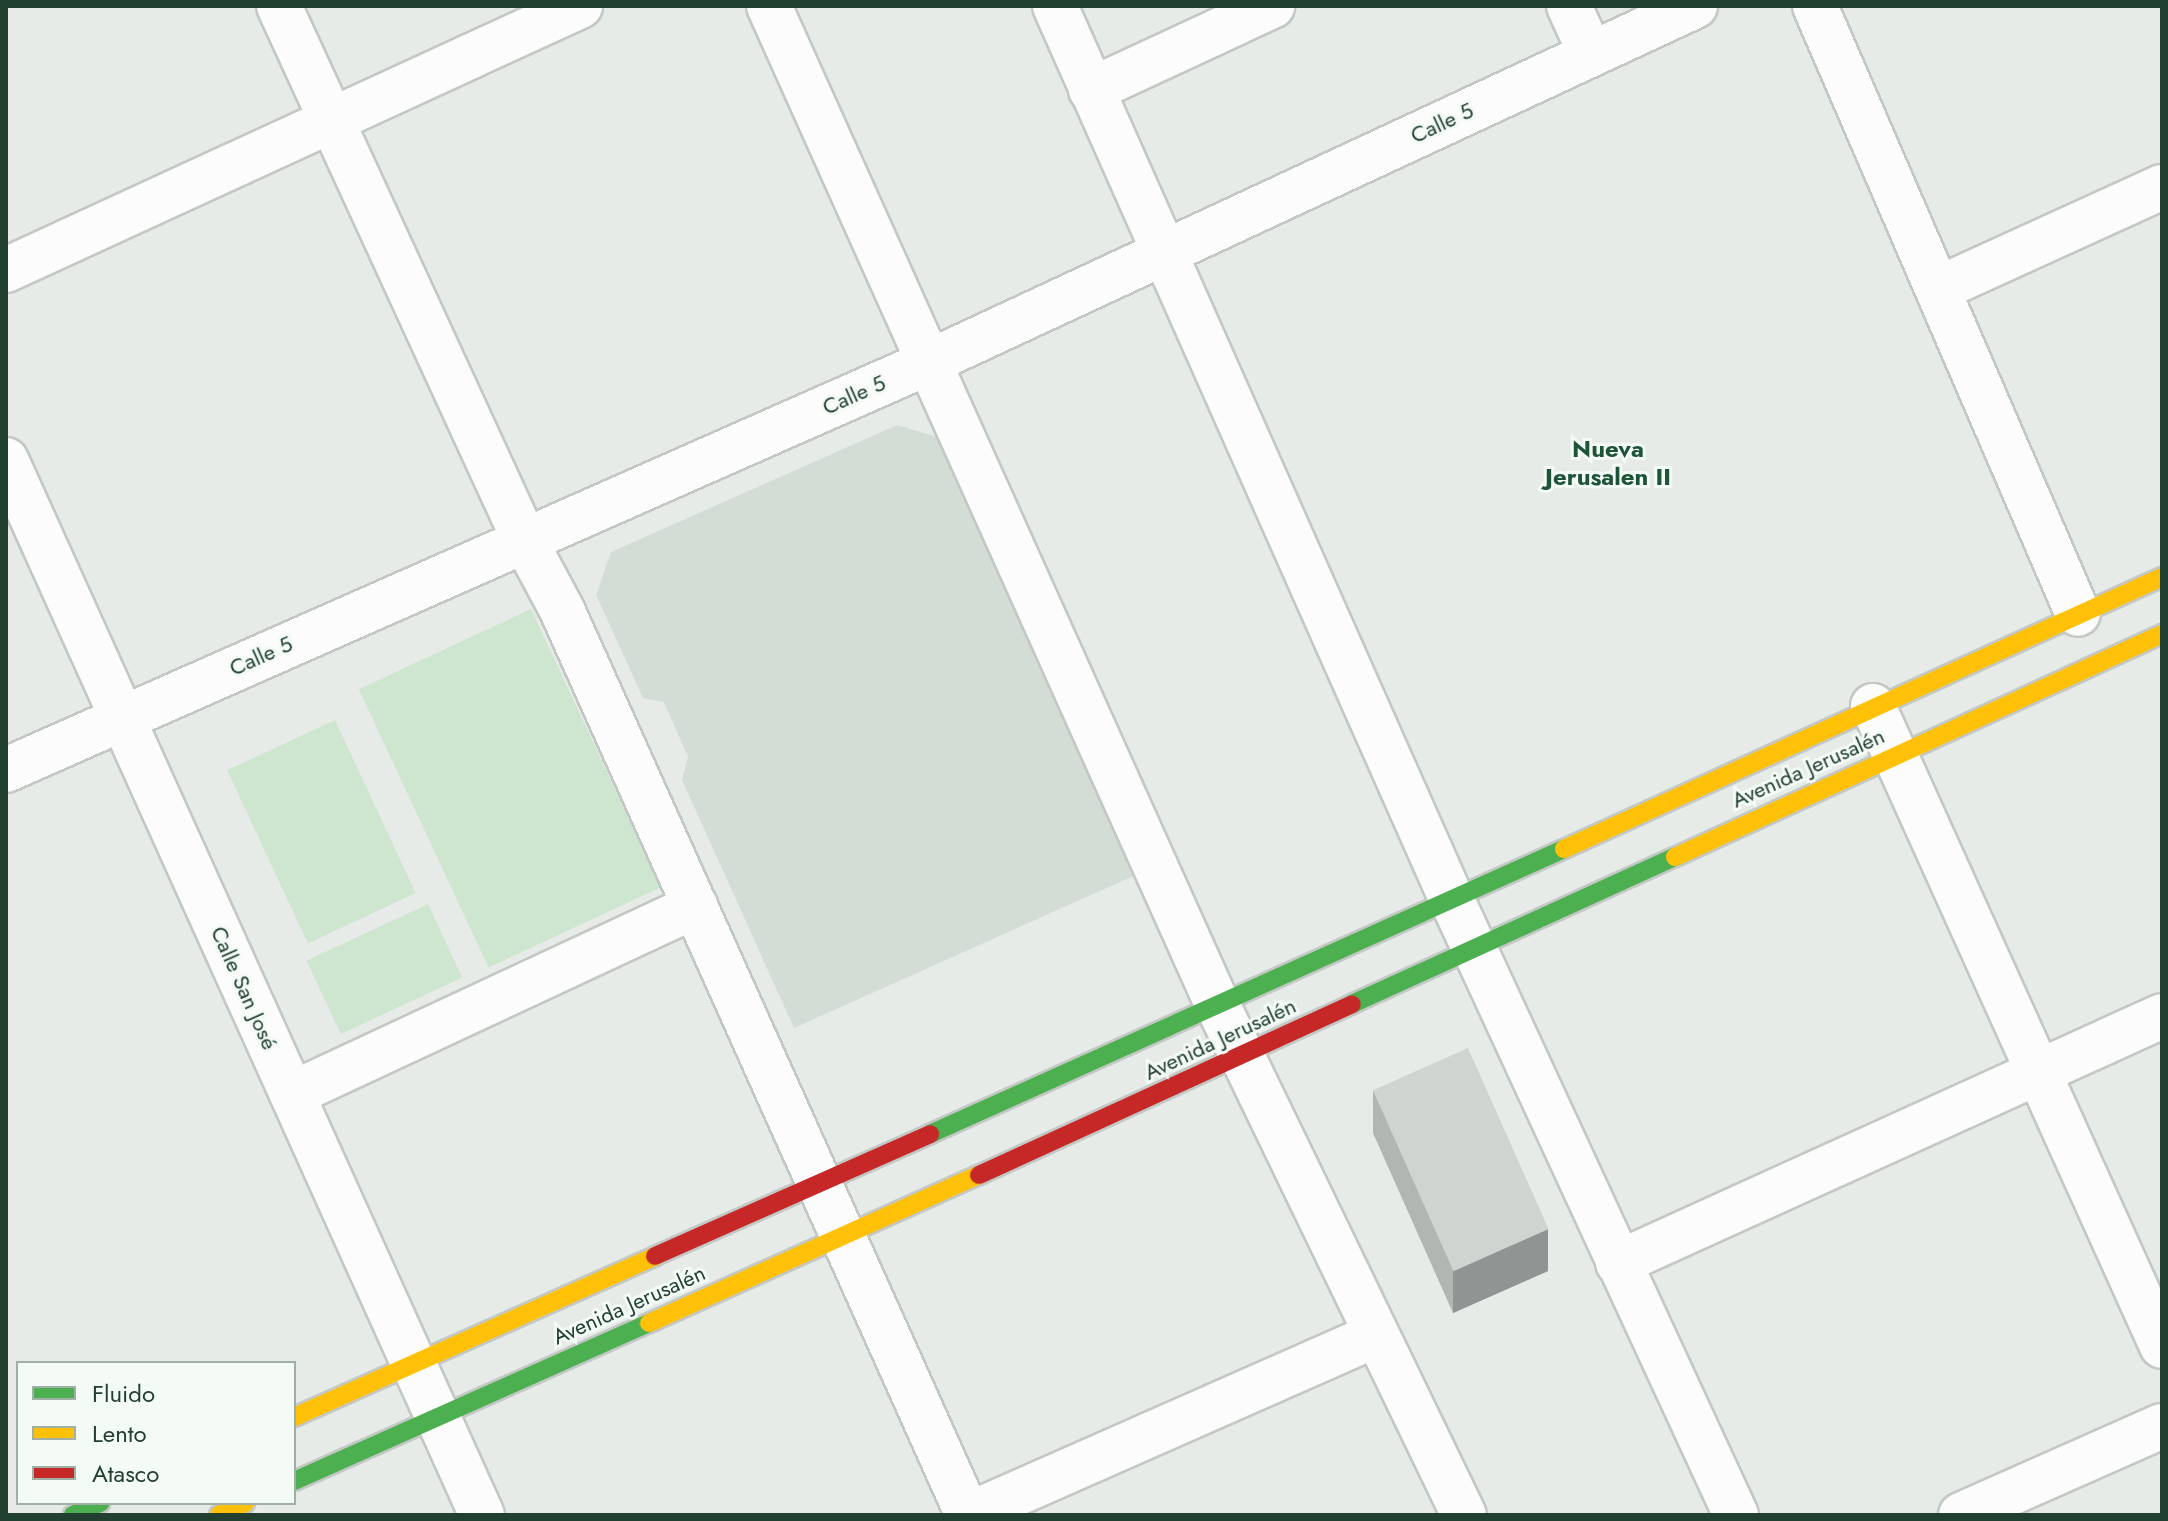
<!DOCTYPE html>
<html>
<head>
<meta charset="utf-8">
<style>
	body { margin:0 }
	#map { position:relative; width:2168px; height:1521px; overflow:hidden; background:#e6ebe7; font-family:Jost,sans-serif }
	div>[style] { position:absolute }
	.built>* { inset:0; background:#d3ddd6 }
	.green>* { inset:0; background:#cee5cf; transform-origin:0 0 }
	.roads { filter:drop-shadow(2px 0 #c3c8c4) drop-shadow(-2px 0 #c3c8c4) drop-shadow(0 2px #c3c8c4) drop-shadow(0 -2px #c3c8c4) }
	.street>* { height:44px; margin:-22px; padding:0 22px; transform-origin:22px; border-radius:22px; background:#fbfcfb }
	.fast>* { height:18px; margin:-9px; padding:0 9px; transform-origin:9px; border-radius:9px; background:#4caf50 }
	.slow>* { height:18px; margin:-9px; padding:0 9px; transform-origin:9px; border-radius:9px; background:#ffc107 }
	.jam>* { height:18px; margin:-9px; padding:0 9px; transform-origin:9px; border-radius:9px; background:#c62828 }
	.wall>* { inset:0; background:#b1b6b3 }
	.shaded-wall>* { inset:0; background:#909492 }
	.building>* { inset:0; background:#ced4d0; transform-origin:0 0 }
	span { translate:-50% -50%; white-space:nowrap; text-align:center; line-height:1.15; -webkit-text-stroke:6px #f4faf6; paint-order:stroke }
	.street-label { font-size:22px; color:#224030 }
	.neighbourhood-label { font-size:24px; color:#1d5438; font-weight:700 }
	.frame { position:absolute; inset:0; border:8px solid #224030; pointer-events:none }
	.legend { position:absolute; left:16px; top:1361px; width:280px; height:144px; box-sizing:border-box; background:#f4faf6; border:2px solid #a0b0a7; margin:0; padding:10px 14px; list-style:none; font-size:24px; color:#224030 }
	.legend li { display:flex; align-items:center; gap:16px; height:40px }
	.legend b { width:40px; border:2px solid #a0b0a7 }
</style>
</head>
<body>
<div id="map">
	<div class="built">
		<i style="clip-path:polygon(897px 425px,937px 437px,1138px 874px,794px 1028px,682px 780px,688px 757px,664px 702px,643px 698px,596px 595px,611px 552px)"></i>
	</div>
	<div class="green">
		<i style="left:531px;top:609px;width:307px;height:190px;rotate:65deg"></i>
		<i style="left:335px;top:720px;width:191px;height:119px;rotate:65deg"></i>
		<i style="left:428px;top:904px;width:81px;height:134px;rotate:65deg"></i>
	</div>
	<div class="roads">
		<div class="street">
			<i style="left:279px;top:6px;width:587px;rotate:65.31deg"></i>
			<i style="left:524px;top:539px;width:81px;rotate:61.8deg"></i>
			<i style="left:562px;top:610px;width:992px;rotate:65.84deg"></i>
			<i style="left:769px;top:6px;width:1096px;rotate:65.82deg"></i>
			<i style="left:1218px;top:1006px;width:565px;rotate:64.21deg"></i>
			<i style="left:1055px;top:6px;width:976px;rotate:66.06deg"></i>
			<i style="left:1451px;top:898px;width:680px;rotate:65.21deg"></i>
			<i style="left:1569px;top:6px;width:51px;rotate:65.5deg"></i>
			<i style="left:1815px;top:6px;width:662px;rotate:66.61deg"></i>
			<i style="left:1091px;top:90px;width:200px;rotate:-24.9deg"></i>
			<i style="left:6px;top:270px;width:632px;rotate:-24.7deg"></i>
			<i style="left:1938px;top:289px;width:246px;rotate:-24.5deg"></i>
			<i style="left:6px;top:460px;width:1157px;rotate:65.72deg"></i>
			<i style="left:1873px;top:706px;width:702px;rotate:65.7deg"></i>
			<i style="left:6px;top:770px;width:1007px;rotate:-23.84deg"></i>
			<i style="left:927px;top:363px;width:847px;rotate:-24.93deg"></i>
			<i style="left:292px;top:1094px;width:445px;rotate:-25deg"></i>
			<i style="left:1618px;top:1263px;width:597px;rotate:-24.42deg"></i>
			<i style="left:968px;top:1515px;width:444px;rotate:-23.8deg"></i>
			<i style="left:1961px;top:1515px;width:220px;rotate:-23.9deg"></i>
		</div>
		<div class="fast">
			<i style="left:1352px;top:1004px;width:355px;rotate:-24.5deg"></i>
			<i style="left:930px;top:1134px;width:695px;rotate:-24.21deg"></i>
			<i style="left:294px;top:1481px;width:389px;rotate:-24deg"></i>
			<i style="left:73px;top:1515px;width:30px;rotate:-24deg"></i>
		</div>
		<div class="slow">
			<i style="left:1564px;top:849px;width:657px;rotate:-24.46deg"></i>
			<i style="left:1675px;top:857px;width:536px;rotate:-24.6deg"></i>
			<i style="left:649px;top:1323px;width:362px;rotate:-24.2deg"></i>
			<i style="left:294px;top:1417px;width:395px;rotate:-24deg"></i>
			<i style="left:219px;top:1515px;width:29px;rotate:-25deg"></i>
		</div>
		<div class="jam">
			<i style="left:979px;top:1175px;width:410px;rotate:-24.6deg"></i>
			<i style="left:655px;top:1256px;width:301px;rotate:-23.9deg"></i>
		</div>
	</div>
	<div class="wall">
		<i style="clip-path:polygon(1373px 1091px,1548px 1271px,1453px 1313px,1373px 1133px)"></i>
	</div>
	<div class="shaded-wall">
		<i style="clip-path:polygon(1548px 1229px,1548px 1271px,1453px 1313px,1453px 1270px)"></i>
	</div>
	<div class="building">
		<i style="left:1468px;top:1048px;width:198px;height:104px;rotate:66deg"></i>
	</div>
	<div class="street-label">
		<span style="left:1442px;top:123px;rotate:-25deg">Calle 5</span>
		<span style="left:854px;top:395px;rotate:-24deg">Calle 5</span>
		<span style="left:261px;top:656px;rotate:-24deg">Calle 5</span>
		<span style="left:1808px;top:768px;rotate:-24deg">Avenida Jerusalén</span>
		<span style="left:244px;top:988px;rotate:66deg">Calle San José</span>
		<span style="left:1220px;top:1039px;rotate:-25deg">Avenida Jerusalén</span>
		<span style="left:629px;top:1305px;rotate:-24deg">Avenida Jerusalén</span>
	</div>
	<div class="neighbourhood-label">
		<span style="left:1608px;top:463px">Nueva<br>Jerusalen II</span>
	</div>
	<div class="frame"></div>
	<ul class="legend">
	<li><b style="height:10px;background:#4caf50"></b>Fluido</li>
	<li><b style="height:10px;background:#ffc107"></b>Lento</li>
	<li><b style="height:10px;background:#c62828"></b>Atasco</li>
	</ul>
</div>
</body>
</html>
